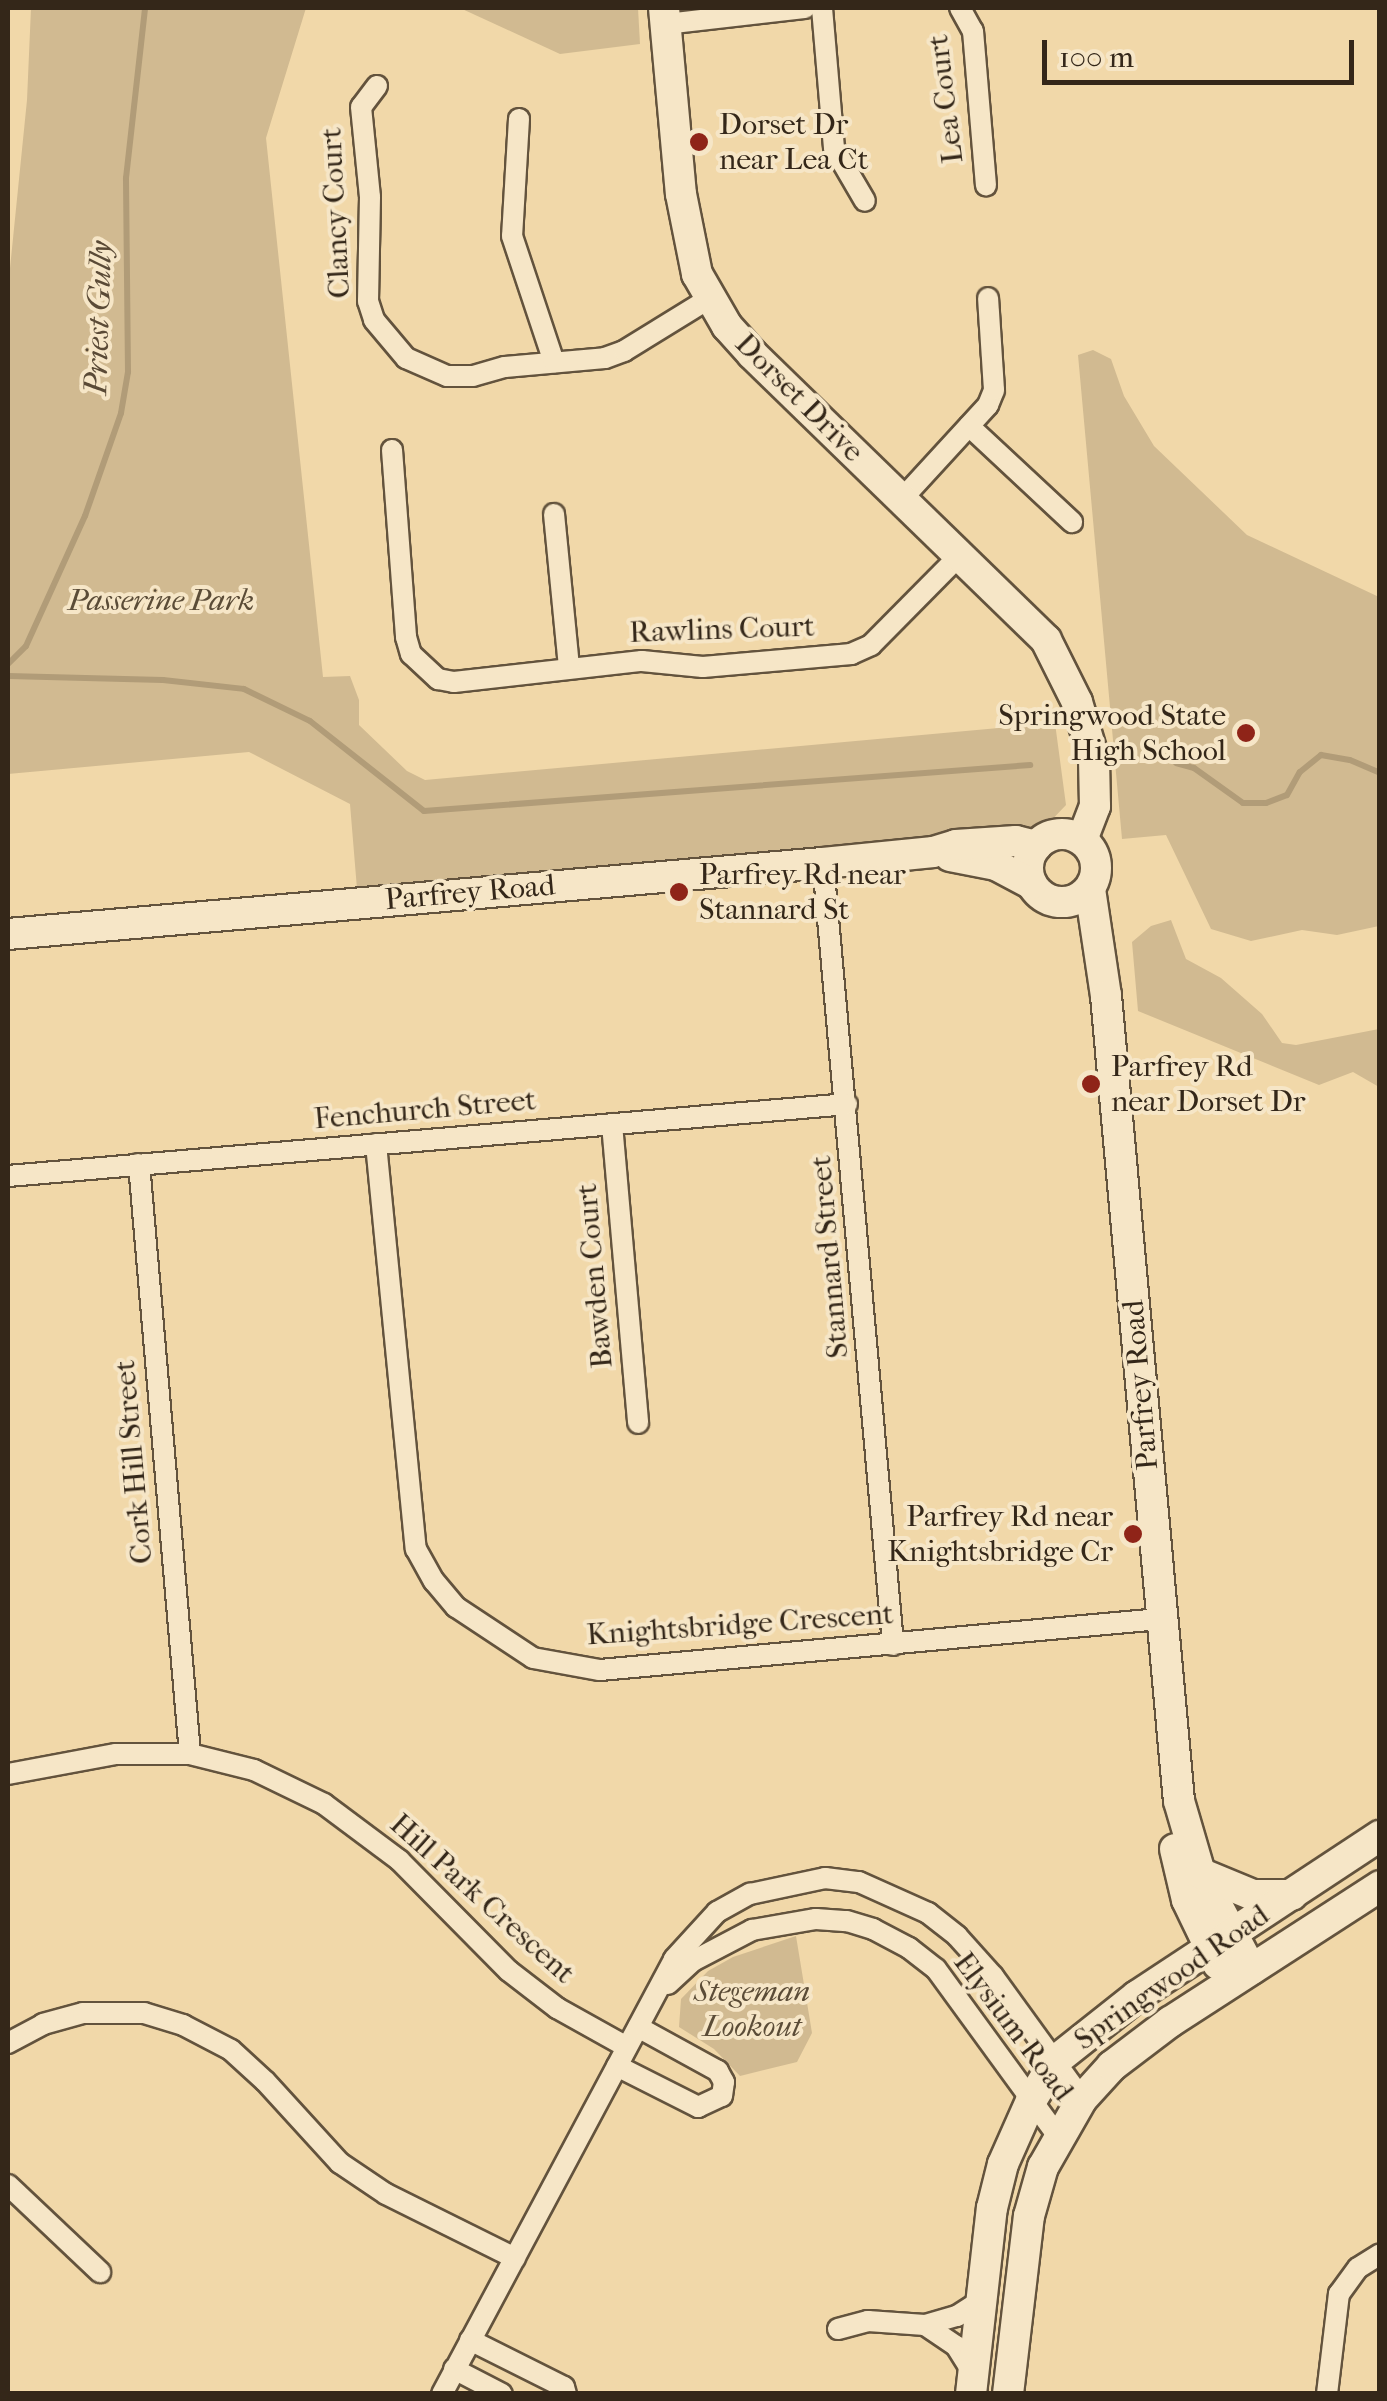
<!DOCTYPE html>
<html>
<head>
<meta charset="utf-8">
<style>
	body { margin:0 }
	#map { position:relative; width:1387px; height:2401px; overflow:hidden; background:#f1d8a9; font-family:"IM FELL French Canon",serif }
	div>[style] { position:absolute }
	.green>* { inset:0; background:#d1ba91 }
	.stream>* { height:6px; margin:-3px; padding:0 3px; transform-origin:3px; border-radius:3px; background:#b19c78 }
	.roads { filter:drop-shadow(2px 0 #63533d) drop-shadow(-2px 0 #63533d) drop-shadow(0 2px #63533d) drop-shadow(0 -2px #63533d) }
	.street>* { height:20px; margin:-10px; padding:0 10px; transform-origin:10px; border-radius:10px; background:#f6e6c7 }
	.secondary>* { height:30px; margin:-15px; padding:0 15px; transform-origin:15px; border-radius:15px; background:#f6e6c7 }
	.secondary>.ring { margin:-15px; padding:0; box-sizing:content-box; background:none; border:30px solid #f6e6c7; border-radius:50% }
	.dots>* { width:28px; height:28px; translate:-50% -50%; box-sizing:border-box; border:5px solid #f6e6c7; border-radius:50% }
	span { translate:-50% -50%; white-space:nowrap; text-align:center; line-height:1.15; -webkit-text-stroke:8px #f6e6c7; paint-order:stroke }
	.street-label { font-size:30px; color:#342719 }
	.poi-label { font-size:30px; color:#342719 }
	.left { translate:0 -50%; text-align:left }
	.right { translate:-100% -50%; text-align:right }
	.park-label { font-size:30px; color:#5b4c37; font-style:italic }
	.water-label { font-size:32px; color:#5a4a36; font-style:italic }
	.frame { position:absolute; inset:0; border:10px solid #342719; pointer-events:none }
	.scale { position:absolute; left:1042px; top:40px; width:312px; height:45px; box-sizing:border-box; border:5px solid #342719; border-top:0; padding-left:12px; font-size:30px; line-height:35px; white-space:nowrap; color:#342719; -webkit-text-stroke:8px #f6e6c7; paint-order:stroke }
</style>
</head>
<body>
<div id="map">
	<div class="green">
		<i style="clip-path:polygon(31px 8px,306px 8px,266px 138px,323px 677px,350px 676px,359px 700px,359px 725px,407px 771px,425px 780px,1055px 723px,1066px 805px,1045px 827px,1032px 832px,357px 889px,350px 804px,249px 752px,8px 774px,8px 288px,27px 100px)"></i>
		<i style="clip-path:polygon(460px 8px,638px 8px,640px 44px,560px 54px)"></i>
		<i style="clip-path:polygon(1093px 350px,1111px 359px,1124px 396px,1154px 446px,1247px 535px,1379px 597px,1379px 926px,1337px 935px,1302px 930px,1251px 941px,1211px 929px,1166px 835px,1122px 839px,1078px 355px)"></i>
		<i style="clip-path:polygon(1171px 920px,1186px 959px,1221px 978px,1262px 1014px,1282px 1043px,1296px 1045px,1379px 1029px,1379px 1087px,1353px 1072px,1319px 1085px,1138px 1011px,1132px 942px,1151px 926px)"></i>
		<i style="clip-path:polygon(796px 1936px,812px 2033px,797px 2062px,740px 2076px,714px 2049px,679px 2027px,681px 1999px,708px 1971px,733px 1957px)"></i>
	</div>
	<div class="stream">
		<i style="left:8px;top:664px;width:25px;rotate:-45deg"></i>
		<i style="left:26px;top:646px;width:143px;rotate:-65.6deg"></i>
		<i style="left:85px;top:516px;width:109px;rotate:-70.7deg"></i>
		<i style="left:121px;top:413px;width:42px;rotate:-80.3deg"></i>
		<i style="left:128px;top:372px;width:194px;rotate:-90.6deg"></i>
		<i style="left:126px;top:178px;width:171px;rotate:-83.6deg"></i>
		<i style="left:8px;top:676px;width:155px;rotate:1.5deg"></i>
		<i style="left:163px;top:680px;width:81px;rotate:6.3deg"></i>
		<i style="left:244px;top:689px;width:73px;rotate:25.9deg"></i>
		<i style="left:310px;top:721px;width:145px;rotate:38.3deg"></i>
		<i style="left:424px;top:811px;width:608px;rotate:-4.34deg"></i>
		<i style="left:1176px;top:763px;width:19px;rotate:16deg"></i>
		<i style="left:1194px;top:768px;width:60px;rotate:35.5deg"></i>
		<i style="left:1243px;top:803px;width:23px"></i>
		<i style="left:1266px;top:803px;width:22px;rotate:-21deg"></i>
		<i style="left:1287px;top:795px;width:26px;rotate:-61deg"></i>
		<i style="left:1300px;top:772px;width:27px;rotate:-39deg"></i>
		<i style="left:1321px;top:755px;width:29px;rotate:10deg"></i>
		<i style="left:1350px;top:760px;width:33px;rotate:23deg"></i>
	</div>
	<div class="roads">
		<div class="street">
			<i style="left:822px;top:8px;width:141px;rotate:85.1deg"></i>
			<i style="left:834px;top:148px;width:61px;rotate:59.7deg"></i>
			<i style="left:960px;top:8px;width:26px;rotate:61deg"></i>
			<i style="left:973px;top:31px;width:155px;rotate:85.2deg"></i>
			<i style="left:666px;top:24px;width:140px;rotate:-6.6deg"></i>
			<i style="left:377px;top:86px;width:26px;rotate:127deg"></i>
			<i style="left:361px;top:107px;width:90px;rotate:84.3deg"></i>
			<i style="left:370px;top:197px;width:104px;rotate:91.1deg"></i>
			<i style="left:368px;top:301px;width:20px;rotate:72deg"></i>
			<i style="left:374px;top:320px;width:50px;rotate:49.9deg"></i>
			<i style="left:406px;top:358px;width:45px;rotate:23.7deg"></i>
			<i style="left:447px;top:376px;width:26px"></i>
			<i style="left:473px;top:376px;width:33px;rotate:-16deg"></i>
			<i style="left:505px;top:367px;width:100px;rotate:-5.1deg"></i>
			<i style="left:605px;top:358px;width:20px;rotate:-20deg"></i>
			<i style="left:624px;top:351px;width:101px;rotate:-31.6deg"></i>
			<i style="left:519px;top:119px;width:117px;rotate:93.4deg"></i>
			<i style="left:512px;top:236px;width:133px;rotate:71.6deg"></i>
			<i style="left:969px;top:426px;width:141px;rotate:43deg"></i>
			<i style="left:392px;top:450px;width:188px;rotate:85.7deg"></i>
			<i style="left:406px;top:637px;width:18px;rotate:74deg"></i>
			<i style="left:411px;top:654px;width:37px;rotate:43deg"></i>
			<i style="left:438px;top:679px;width:16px;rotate:11deg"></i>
			<i style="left:454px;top:682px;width:189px;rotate:-6.4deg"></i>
			<i style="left:642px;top:661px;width:61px;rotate:5.6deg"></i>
			<i style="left:703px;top:667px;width:149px;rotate:-5deg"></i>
			<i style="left:851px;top:654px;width:22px;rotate:-24deg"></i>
			<i style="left:871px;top:645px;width:125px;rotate:-45.3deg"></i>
			<i style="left:901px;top:500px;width:129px;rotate:-47.5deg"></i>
			<i style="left:988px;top:405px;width:16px;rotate:-68deg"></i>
			<i style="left:994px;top:390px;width:92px;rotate:-93.7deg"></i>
			<i style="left:554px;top:514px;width:155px;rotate:84.4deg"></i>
			<i style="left:823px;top:863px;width:785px;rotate:84.88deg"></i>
			<i style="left:612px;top:1124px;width:300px;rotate:85deg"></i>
			<i style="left:376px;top:1144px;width:407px;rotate:84.4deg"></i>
			<i style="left:416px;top:1549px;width:37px;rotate:61deg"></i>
			<i style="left:434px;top:1581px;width:34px;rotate:50deg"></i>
			<i style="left:456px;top:1607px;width:92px;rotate:33.5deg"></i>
			<i style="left:533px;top:1658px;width:68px;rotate:10.2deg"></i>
			<i style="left:600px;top:1670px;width:562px;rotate:-5.2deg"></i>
			<i style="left:139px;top:1164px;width:592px;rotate:85.06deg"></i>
			<i style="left:8px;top:1176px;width:842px;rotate:-4.9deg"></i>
			<i style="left:8px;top:1774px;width:110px;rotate:-10.5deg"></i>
			<i style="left:116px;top:1754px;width:74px"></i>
			<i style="left:190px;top:1754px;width:66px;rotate:14deg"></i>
			<i style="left:254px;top:1770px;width:78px;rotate:25.9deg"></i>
			<i style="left:324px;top:1804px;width:94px;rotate:36.7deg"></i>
			<i style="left:399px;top:1860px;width:156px;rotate:45.3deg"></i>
			<i style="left:509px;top:1971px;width:61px;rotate:37.6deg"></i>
			<i style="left:557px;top:2008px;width:80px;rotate:29.1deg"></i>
			<i style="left:668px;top:1984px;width:34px;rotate:-43deg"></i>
			<i style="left:693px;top:1961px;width:67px;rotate:-27.7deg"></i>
			<i style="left:752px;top:1930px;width:65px;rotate:-9.8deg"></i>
			<i style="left:816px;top:1919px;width:31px;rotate:4deg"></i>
			<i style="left:847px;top:1921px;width:27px;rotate:17deg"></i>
			<i style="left:873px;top:1929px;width:41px;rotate:27.8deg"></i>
			<i style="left:909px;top:1948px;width:34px;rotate:38deg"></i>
			<i style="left:936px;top:1969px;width:207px;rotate:53.9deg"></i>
			<i style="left:8px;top:2043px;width:40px;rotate:-28deg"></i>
			<i style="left:43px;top:2024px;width:41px;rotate:-15.4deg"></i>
			<i style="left:83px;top:2013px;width:61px"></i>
			<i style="left:144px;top:2013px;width:41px;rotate:17.1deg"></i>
			<i style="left:183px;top:2025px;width:54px;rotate:27.5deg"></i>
			<i style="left:231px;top:2050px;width:46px;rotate:42.4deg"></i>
			<i style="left:265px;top:2081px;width:111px;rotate:47.6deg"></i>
			<i style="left:340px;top:2163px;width:55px;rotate:34deg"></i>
			<i style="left:386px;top:2194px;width:144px;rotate:26.4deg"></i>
			<i style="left:617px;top:2066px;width:91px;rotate:26.8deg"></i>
			<i style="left:698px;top:2107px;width:26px;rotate:-25deg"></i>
			<i style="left:722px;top:2096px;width:14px;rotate:-82deg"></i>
			<i style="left:724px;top:2082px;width:13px;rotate:-119deg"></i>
			<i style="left:718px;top:2071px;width:91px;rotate:-151.2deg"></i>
			<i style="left:8px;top:2185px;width:127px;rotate:43.4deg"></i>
			<i style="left:925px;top:2325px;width:37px;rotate:34deg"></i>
			<i style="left:956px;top:2346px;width:31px;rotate:58deg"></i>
			<i style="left:838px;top:2329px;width:31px;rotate:-15deg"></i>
			<i style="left:868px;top:2321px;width:57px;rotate:4deg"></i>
			<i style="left:925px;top:2325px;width:33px;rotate:-16deg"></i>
			<i style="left:957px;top:2316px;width:31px;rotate:-33deg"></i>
			<i style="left:470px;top:2340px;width:105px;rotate:26.6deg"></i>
			<i style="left:564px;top:2387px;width:7px;rotate:74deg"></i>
			<i style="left:454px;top:2369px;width:54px;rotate:27.5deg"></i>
			<i style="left:442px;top:2394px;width:493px;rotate:-61.9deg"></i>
			<i style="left:674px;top:1959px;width:64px;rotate:-47.5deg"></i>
			<i style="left:717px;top:1912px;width:38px;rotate:-29deg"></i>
			<i style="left:750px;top:1894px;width:77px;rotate:-12deg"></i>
			<i style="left:825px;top:1878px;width:34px;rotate:7deg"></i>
			<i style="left:859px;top:1882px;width:76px;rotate:24.2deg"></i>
			<i style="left:928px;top:1913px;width:37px;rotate:38deg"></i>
			<i style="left:957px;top:1936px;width:54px;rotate:48deg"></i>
			<i style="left:993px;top:1976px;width:152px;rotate:54.1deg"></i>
			<i style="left:1327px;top:2394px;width:101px;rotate:-83.2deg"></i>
			<i style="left:1339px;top:2294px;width:32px;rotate:-54deg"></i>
			<i style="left:1358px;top:2268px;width:26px;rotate:-32deg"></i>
		</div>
		<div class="secondary">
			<i style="left:664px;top:8px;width:187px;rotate:84.8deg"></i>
			<i style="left:681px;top:194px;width:82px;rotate:78.7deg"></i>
			<i style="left:697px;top:274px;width:60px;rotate:60deg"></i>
			<i style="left:727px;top:326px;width:38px;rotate:48deg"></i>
			<i style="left:752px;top:354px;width:410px;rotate:44.2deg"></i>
			<i style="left:1046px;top:640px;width:69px;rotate:63.4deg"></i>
			<i style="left:1077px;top:702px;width:59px;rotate:73.4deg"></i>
			<i style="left:1094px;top:759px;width:47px;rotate:88.8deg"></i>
			<i style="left:1095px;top:806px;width:36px;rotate:111deg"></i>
			<i class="ring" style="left:1028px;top:834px;width:38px;height:38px"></i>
			<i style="left:950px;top:856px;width:47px;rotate:11.1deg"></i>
			<i style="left:996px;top:865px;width:40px;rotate:28deg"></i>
			<i style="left:1090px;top:889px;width:108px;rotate:81.5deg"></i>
			<i style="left:1106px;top:996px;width:808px;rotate:84.82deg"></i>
			<i style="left:1179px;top:1801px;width:75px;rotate:73.7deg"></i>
			<i style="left:1200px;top:1873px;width:109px;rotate:62deg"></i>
			<i style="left:8px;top:934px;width:818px;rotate:-4.98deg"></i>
			<i style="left:823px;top:863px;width:111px;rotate:-5.7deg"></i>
			<i style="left:933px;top:852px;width:24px;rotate:-17deg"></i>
			<i style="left:956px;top:845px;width:60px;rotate:-3.8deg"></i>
			<i style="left:1016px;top:841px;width:21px;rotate:14deg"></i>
			<i style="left:1175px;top:1849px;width:52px;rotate:76.8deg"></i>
			<i style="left:1187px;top:1900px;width:71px;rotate:64.2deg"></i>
			<i style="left:1200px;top:1873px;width:57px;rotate:22.5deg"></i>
			<i style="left:1253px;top:1895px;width:39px"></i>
			<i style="left:971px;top:2394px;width:187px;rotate:-83.6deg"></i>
			<i style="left:992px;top:2208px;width:45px;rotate:-76deg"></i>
			<i style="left:1003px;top:2164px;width:69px;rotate:-66deg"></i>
			<i style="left:1031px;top:2101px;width:47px;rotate:-59deg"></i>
			<i style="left:1055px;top:2061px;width:105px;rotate:-38.4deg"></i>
			<i style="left:1137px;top:1996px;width:291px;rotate:-33.4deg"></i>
			<i style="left:1008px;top:2394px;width:179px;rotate:-83.3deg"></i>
			<i style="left:1029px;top:2216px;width:51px;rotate:-74.1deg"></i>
			<i style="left:1043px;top:2167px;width:78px;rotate:-60.2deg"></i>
			<i style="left:1082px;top:2099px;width:45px;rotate:-47.7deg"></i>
			<i style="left:1112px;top:2066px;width:73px;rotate:-37.2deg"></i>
			<i style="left:1170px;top:2022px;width:250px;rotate:-32.9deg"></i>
		</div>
	</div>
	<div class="dots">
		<i style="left:699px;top:142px;background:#8f2418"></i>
		<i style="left:1246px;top:733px;background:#8f2418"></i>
		<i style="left:679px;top:892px;background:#8f2418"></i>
		<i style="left:1091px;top:1084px;background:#8f2418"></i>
		<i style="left:1133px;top:1534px;background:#8f2418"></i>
	</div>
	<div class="street-label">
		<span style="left:946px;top:99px;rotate:-97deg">Lea Court</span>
		<span style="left:336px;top:213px;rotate:-93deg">Clancy Court</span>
		<span style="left:799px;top:398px;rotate:45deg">Dorset Drive</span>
		<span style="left:722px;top:630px;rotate:-2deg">Rawlins Court</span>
		<span style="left:470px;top:893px;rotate:-5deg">Parfrey Road</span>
		<span style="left:425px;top:1110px;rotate:-5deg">Fenchurch Street</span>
		<span style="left:830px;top:1257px;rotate:-95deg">Stannard Street</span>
		<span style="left:595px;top:1276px;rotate:-95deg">Bawden Court</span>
		<span style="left:1141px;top:1385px;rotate:-95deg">Parfrey Road</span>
		<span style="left:134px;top:1462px;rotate:-95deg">Cork Hill Street</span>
		<span style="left:740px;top:1625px;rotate:-4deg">Knightsbridge Crescent</span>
		<span style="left:482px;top:1899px;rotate:42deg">Hill Park Crescent</span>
		<span style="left:1172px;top:1978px;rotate:-35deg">Springwood Road</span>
		<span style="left:1013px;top:2027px;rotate:53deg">Elysium Road</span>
	</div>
	<div class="poi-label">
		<span class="left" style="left:719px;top:142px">Dorset Dr<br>near Lea Ct</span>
		<span class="right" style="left:1226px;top:733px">Springwood State<br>High School</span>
		<span class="left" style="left:699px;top:892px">Parfrey Rd near<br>Stannard St</span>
		<span class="left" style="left:1111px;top:1084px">Parfrey Rd<br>near Dorset Dr</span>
		<span class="right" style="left:1113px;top:1534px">Parfrey Rd near<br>Knightsbridge Cr</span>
	</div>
	<div class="park-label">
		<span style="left:161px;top:601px">Passerine Park</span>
		<span style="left:752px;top:2009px">Stegeman<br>Lookout</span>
	</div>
	<div class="water-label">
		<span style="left:99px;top:318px;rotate:-88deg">Priest Gully</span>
	</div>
	<div class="frame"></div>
	<div class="scale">100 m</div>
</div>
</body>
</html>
